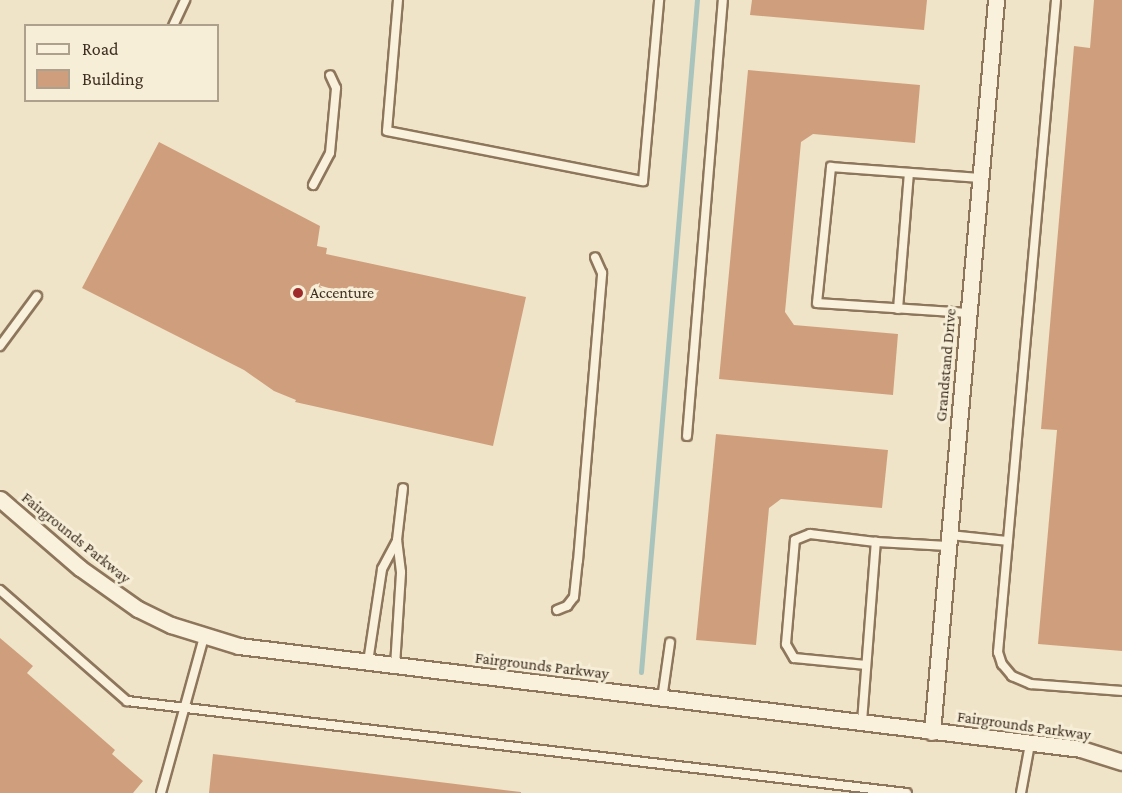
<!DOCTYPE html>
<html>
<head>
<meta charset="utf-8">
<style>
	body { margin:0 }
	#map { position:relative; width:1122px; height:793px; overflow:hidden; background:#f0e4c8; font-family:"Crimson Pro",serif }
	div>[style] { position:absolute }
	.stream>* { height:5px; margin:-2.5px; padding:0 2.5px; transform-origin:2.5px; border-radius:2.5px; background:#a9c4bc }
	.building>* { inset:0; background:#cf9f7d }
	.roads { filter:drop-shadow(2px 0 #8d765c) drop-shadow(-2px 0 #8d765c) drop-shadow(0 2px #8d765c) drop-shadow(0 -2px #8d765c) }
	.lane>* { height:8px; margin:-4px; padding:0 4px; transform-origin:4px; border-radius:4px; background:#faf1dc }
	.street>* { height:15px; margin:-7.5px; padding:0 7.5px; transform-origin:7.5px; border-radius:7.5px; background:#faf1dc }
	.dots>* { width:16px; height:16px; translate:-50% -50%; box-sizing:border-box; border:3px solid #f7eed8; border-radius:50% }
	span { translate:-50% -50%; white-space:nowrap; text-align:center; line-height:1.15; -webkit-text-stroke:6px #f7eed8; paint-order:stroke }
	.poi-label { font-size:16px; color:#3d2e20 }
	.left { translate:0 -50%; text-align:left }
	.street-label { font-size:16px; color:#3d2e20 }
	.legend { position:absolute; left:24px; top:24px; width:195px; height:78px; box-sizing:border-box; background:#f7eed8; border:2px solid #ada18e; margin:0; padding:8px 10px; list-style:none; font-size:18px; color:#3d2e20 }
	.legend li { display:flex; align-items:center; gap:12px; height:30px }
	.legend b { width:30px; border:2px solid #ada18e }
</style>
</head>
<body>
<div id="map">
	<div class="stream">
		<i style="left:641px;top:672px;width:674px;rotate:-85.24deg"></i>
	</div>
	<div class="building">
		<i style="clip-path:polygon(752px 0,927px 0,924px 30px,750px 15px)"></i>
		<i style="clip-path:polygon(1094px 0,1122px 0,1122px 651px,1038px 644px,1057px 430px,1041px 429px,1074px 46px,1090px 48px)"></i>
		<i style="clip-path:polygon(748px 70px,920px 85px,915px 143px,813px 134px,801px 142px,785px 312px,794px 325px,898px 334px,893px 395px,719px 379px)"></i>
		<i style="clip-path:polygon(159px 142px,320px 226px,317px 246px,327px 248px,326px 254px,526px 297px,493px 446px,295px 402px,296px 400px,274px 391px,244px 370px,82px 288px)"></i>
		<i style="clip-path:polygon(716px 434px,888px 450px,882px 508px,781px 499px,769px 508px,756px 645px,696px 640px)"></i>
		<i style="clip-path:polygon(0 638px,33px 666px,27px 673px,115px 750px,112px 754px,143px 781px,133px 793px,0 793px)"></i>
		<i style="clip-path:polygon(213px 754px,521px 792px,521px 793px,209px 793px)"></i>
	</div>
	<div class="roads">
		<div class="lane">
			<i style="left:398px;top:0;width:131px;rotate:94.8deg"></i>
			<i style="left:387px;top:131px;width:261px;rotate:11.1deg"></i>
			<i style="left:643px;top:181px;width:182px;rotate:-84.9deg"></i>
			<i style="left:1056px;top:0;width:655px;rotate:95.08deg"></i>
			<i style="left:998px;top:652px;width:13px;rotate:72deg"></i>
			<i style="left:1002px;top:664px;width:16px;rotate:50deg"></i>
			<i style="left:1012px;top:676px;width:21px;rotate:23deg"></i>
			<i style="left:1031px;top:684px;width:91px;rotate:4.4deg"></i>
			<i style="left:173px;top:26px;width:29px;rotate:-65deg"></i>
			<i style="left:313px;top:185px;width:36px;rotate:-62deg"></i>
			<i style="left:330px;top:153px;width:65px;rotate:-84.7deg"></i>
			<i style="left:336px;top:88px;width:14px;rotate:-115deg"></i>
			<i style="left:898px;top:309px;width:136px;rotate:-85.4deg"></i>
			<i style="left:968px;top:313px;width:151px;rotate:-176.2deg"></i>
			<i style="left:817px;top:303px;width:137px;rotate:-84.1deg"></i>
			<i style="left:831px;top:167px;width:149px;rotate:4.2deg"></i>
			<i style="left:0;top:346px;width:62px;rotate:-53.5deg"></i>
			<i style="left:687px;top:436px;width:437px;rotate:-85.3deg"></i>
			<i style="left:949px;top:535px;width:59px;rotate:5.8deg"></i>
			<i style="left:0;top:590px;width:169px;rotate:41.2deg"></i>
			<i style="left:127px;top:701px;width:785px;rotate:6.73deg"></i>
			<i style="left:557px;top:610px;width:11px;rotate:-22deg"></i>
			<i style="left:567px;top:606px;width:11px;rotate:-52deg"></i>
			<i style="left:574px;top:597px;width:36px;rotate:-84deg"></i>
			<i style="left:578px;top:561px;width:289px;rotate:-85.2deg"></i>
			<i style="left:602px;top:273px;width:17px;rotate:-114deg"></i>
			<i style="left:368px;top:662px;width:94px;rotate:-81.4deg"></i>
			<i style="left:382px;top:569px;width:32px;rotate:-62deg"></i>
			<i style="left:866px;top:665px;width:72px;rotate:-174.4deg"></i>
			<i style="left:794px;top:658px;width:16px;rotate:-120deg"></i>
			<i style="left:786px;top:644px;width:104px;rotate:-85.1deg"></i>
			<i style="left:795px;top:540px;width:16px;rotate:-22deg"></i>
			<i style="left:810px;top:534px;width:66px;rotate:6.9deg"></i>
			<i style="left:395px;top:666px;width:94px;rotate:-86.3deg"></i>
			<i style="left:401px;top:572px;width:32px;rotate:-97deg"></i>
			<i style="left:397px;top:540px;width:52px;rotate:-83.4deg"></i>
			<i style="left:662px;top:699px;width:57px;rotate:-81.9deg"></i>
			<i style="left:862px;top:722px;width:181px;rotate:-85.6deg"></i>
			<i style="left:876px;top:542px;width:72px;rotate:3.2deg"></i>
			<i style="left:161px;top:793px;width:162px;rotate:-74.6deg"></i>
			<i style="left:1021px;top:793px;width:50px;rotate:-79.6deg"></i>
		</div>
		<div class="street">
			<i style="left:0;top:499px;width:106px;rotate:40.8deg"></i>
			<i style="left:80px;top:568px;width:71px;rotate:35.3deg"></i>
			<i style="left:138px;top:609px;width:37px;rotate:26deg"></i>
			<i style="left:171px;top:625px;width:71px;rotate:17.2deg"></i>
			<i style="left:239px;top:646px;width:848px;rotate:6.97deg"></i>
			<i style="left:1081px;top:749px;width:43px;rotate:17.6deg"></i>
			<i style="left:932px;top:732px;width:735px;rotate:-85deg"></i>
		</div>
	</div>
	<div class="dots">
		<i style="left:298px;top:293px;background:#9e2a2b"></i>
	</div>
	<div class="poi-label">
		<span class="left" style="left:310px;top:293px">Accenture</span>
	</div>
	<div class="street-label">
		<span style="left:946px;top:365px;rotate:-85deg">Grandstand Drive</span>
		<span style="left:76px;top:538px;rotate:39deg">Fairgrounds Parkway</span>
		<span style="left:542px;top:666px;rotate:7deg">Fairgrounds Parkway</span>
		<span style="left:1024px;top:726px;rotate:8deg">Fairgrounds Parkway</span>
	</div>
	<ul class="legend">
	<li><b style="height:8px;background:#faf1dc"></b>Road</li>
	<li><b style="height:16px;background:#cf9f7d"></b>Building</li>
	</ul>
</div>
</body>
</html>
